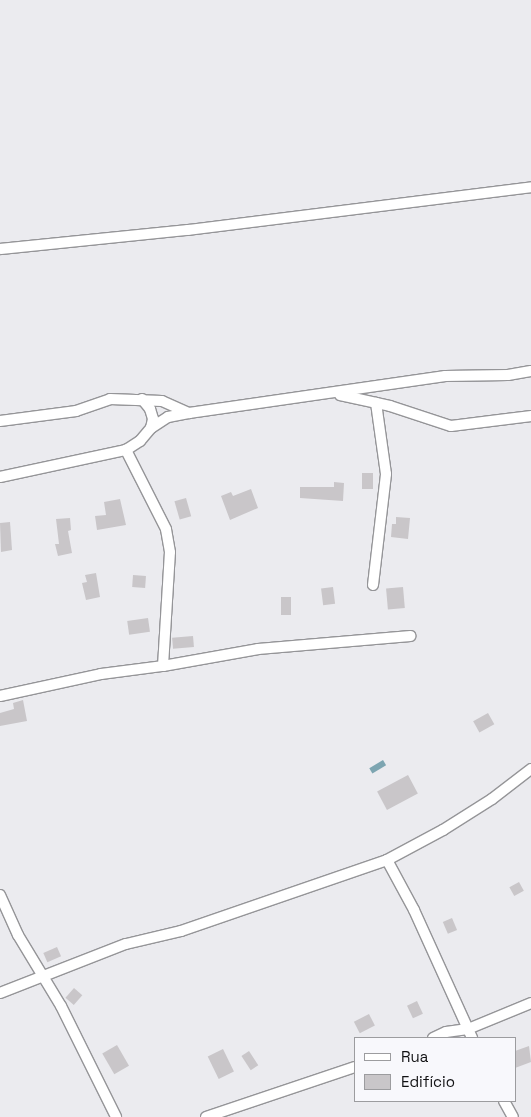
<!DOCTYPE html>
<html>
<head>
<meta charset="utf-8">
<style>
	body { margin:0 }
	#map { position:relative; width:531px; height:1117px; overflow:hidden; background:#ebebef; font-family:"Space Grotesk",sans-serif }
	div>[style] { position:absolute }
	.water>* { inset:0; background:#7da5b1; transform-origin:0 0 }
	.building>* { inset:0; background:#c9c6c9; transform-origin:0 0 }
	.roads { filter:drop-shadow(1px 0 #959598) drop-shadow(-1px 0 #959598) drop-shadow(0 1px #959598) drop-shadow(0 -1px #959598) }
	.minor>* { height:10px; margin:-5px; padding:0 5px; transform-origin:5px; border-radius:5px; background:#fff }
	span { translate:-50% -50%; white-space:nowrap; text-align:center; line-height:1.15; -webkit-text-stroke:4px #f8f8fc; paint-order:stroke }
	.legend { position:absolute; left:354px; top:1037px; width:162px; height:65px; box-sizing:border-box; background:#f8f8fc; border:1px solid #9c9c9f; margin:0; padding:6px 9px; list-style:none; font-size:15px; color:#111113 }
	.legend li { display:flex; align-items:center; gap:10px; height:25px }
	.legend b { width:25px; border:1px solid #9c9c9f }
</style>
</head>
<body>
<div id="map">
	<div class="water">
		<i style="left:383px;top:760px;width:6px;height:16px;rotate:59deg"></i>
	</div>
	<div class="building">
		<i style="left:362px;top:473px;width:11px;height:16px"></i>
		<i style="clip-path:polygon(334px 482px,344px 483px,343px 501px,300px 498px,300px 487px,334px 487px)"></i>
		<i style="clip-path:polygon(251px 489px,258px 508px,230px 520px,221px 496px,231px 492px,233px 496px)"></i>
		<i style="left:186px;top:498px;width:19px;height:12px;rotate:74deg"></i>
		<i style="clip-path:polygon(120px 499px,126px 525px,97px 530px,95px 516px,106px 515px,104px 502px)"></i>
		<i style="clip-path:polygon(396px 517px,410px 518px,408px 539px,391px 537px,392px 524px,396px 524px)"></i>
		<i style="clip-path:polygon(70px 518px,71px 530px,68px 531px,72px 553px,58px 556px,55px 544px,59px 544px,56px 519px)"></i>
		<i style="clip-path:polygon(10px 522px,12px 550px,1px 552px,0 523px)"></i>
		<i style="clip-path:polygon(96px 573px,100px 597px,86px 600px,82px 583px,87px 582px,85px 575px)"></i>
		<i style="left:133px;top:575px;width:13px;height:12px;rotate:4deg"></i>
		<i style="left:333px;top:587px;width:17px;height:12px;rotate:83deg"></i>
		<i style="left:403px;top:587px;width:21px;height:17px;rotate:85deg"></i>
		<i style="left:291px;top:597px;width:18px;height:10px;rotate:90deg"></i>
		<i style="left:148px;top:618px;width:14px;height:21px;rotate:82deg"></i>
		<i style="left:193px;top:636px;width:11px;height:21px;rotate:85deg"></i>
		<i style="clip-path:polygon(23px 700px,27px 721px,0 726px,0 713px,14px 709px,13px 703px)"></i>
		<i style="left:488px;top:713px;width:13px;height:17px;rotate:61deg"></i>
		<i style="left:408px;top:775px;width:21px;height:35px;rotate:62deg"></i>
		<i style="left:519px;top:882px;width:10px;height:11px;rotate:61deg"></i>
		<i style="left:452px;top:918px;width:13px;height:10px;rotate:67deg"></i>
		<i style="left:57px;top:947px;width:10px;height:15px;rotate:66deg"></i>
		<i style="left:74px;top:988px;width:11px;height:13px;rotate:41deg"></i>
		<i style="left:417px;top:1001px;width:14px;height:11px;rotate:65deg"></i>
		<i style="left:369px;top:1014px;width:13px;height:17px;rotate:63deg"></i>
		<i style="left:117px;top:1045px;width:24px;height:17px;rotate:60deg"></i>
		<i style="clip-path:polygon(529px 1046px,531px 1062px,515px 1068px,515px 1051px)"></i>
		<i style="left:223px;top:1049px;width:25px;height:17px;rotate:64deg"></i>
		<i style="left:249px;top:1051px;width:17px;height:9px;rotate:57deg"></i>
	</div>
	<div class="roads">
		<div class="minor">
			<i style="left:0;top:249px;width:189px;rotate:-5.8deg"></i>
			<i style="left:188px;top:230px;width:346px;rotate:-7.1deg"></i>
			<i style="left:340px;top:395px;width:51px;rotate:12.4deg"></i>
			<i style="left:390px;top:406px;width:64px;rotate:18.2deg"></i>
			<i style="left:451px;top:426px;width:81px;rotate:-7.1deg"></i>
			<i style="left:142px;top:399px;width:13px;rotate:51deg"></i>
			<i style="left:150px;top:409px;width:10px;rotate:73deg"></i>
			<i style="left:153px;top:419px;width:9px;rotate:103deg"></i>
			<i style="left:0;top:421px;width:77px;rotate:-7.5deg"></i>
			<i style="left:76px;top:411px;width:36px;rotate:-19deg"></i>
			<i style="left:110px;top:399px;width:52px;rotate:2.2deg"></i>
			<i style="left:162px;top:401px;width:30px;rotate:24deg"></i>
			<i style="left:0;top:477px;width:129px;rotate:-12.1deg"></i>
			<i style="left:126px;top:450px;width:17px;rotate:-33deg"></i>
			<i style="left:140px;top:441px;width:17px;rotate:-50deg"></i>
			<i style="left:151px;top:428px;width:20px;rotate:-33deg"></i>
			<i style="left:168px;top:417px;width:21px;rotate:-11deg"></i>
			<i style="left:189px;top:413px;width:259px;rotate:-8.2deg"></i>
			<i style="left:445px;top:376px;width:63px;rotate:-0.9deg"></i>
			<i style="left:508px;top:375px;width:23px;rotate:-10deg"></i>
			<i style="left:373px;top:585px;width:112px;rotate:-83.3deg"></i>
			<i style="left:386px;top:474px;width:72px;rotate:-98deg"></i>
			<i style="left:163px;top:666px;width:97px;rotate:-10.1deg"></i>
			<i style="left:258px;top:649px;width:153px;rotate:-4.9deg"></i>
			<i style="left:0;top:696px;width:103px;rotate:-12.3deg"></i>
			<i style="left:101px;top:674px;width:63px;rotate:-7.4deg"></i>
			<i style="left:163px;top:666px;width:114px;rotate:-86.5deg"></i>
			<i style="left:170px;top:552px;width:23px;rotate:-100deg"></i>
			<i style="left:166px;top:529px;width:89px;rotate:-116.9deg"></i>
			<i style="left:387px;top:860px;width:57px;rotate:61.6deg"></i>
			<i style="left:414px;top:910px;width:141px;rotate:65.6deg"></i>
			<i style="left:0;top:895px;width:44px;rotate:65.8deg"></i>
			<i style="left:18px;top:935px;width:83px;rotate:58.8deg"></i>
			<i style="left:61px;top:1006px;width:124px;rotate:63.6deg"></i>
			<i style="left:0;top:993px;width:135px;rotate:-21.3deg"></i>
			<i style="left:126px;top:944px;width:57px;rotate:-13.3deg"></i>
			<i style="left:181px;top:931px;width:218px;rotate:-19deg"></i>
			<i style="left:387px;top:860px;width:64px;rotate:-28.2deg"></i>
			<i style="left:443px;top:830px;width:58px;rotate:-32.3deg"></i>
			<i style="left:492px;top:799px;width:49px;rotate:-37.6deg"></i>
			<i style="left:433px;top:1038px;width:14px;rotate:-25deg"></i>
			<i style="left:446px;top:1032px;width:22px;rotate:-8deg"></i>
			<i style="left:468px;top:1029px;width:68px;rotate:-22.4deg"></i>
			<i style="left:504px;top:1101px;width:18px;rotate:61deg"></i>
			<i style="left:206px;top:1117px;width:157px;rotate:-18.6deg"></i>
		</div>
	</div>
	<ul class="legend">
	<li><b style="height:6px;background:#fff"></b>Rua</li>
	<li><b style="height:14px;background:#c9c6c9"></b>Edifício</li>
	</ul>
</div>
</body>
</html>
